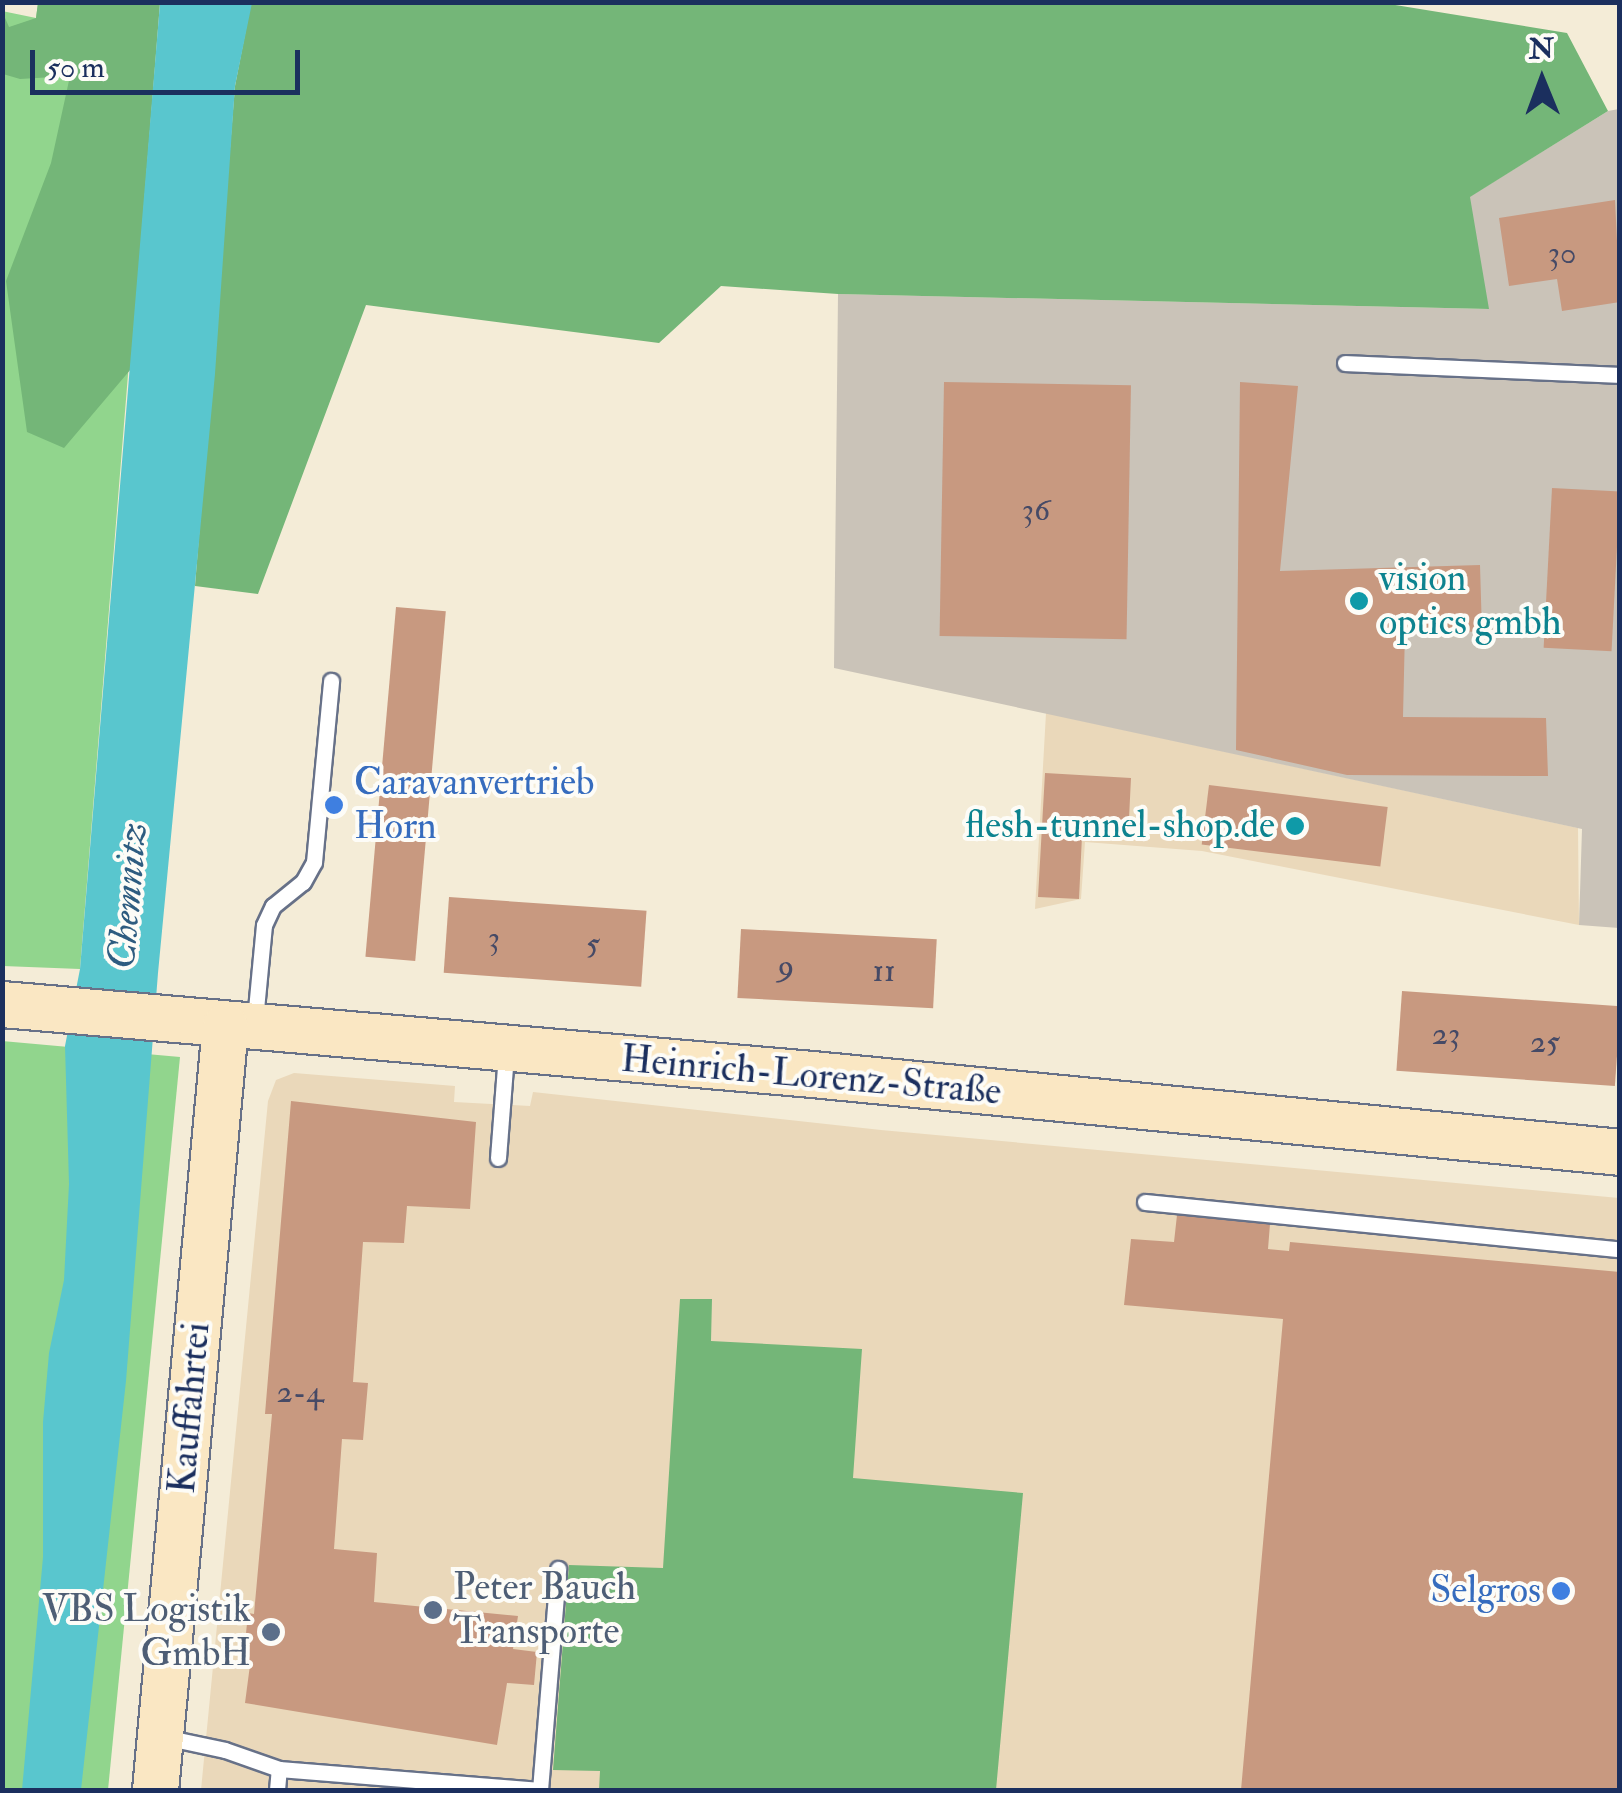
<!DOCTYPE html>
<html>
<head>
<meta charset="utf-8">
<style>
	body { margin:0 }
	#map { position:relative; width:1622px; height:1793px; overflow:hidden; background:#f4ecd7; font-family:"IM FELL Double Pica",serif }
	div>[style] { position:absolute }
	.built>* { inset:0; background:#ead8ba }
	.industrial>* { inset:0; background:#cac3b8 }
	.green>* { inset:0; background:#91d58d }
	.forest>* { inset:0; background:#74b678 }
	.water>* { inset:0; background:#59c6ce }
	.building>* { inset:0; background:#c89980; transform-origin:0 0 }
	.roads { filter:drop-shadow(2px 0 #677188) drop-shadow(-2px 0 #677188) drop-shadow(0 2px #677188) drop-shadow(0 -2px #677188) }
	.lane>* { height:15px; margin:-7.5px; padding:0 7.5px; transform-origin:7.5px; border-radius:7.5px; background:#fff }
	.secondary>* { height:45px; margin:-22.5px; padding:0 22.5px; transform-origin:22.5px; border-radius:22.5px; background:#fae7c3 }
	.dots>* { width:28px; height:28px; translate:-50% -50%; box-sizing:border-box; border:5px solid #fdfcf7; border-radius:50% }
	span { translate:-50% -50%; white-space:nowrap; text-align:center; line-height:1.15; -webkit-text-stroke:8px #fdfcf7; paint-order:stroke }
	.number-label { font-size:32px; color:#464a66 }
	.number-label span { -webkit-text-stroke-width:0 }
	.culture-label { font-size:38px; color:#0d838f }
	.left { translate:0 -50%; text-align:left }
	.right { translate:-100% -50%; text-align:right }
	.shop-label { font-size:38px; color:#366cbe }
	.street-label { font-size:38px; color:#1b2f5e }
	.service-label { font-size:38px; color:#4e5e75 }
	.water-label { font-size:40px; color:#2e5c80; font-style:italic }
	.frame { position:absolute; inset:0; border:5px solid #1b2f5e; pointer-events:none }
	.north { position:absolute; left:1492px; top:30px; width:100px; height:100px; -webkit-text-stroke:8px #fdfcf7; paint-order:stroke; rotate:359deg; font-size:28px; font-weight:700; line-height:40px; text-align:center; color:#1b2f5e }
	.north::after { content:''; display:block; margin:auto; width:35px; height:45px; background:#1b2f5e; clip-path:polygon(50% 0,100% 100%,50% 72%,0 100%) }
	.scale { position:absolute; left:30px; top:50px; width:270px; height:45px; box-sizing:border-box; border:5px solid #1b2f5e; border-top:0; padding-left:12px; font-size:30px; line-height:35px; white-space:nowrap; color:#1b2f5e; -webkit-text-stroke:8px #fdfcf7; paint-order:stroke }
</style>
</head>
<body>
<div id="map">
	<div class="built">
		<i style="clip-path:polygon(1046px 713px,1578px 828px,1579px 925px,1202px 851px,1085px 842px,1081px 899px,1035px 909px)"></i>
		<i style="clip-path:polygon(294px 1073px,455px 1086px,454px 1102px,530px 1106px,533px 1092px,881px 1130px,1619px 1198px,1619px 1790px,201px 1790px,268px 1101px,276px 1080px)"></i>
	</div>
	<div class="industrial">
		<i style="clip-path:polygon(1619px 109px,1619px 928px,1579px 925px,1582px 829px,834px 668px,838px 294px,1488px 309px,1469px 197px,1608px 111px)"></i>
	</div>
	<div class="green">
		<i style="clip-path:polygon(38px 3px,155px 40px,80px 969px,3px 966px,2px 11px,36px 18px)"></i>
		<i style="clip-path:polygon(2px 1041px,180px 1057px,108px 1790px,3px 1790px)"></i>
	</div>
	<div class="forest">
		<i style="clip-path:polygon(38px 3px,160px 3px,131px 369px,64px 448px,27px 432px,6px 281px,51px 163px,70px 76px,20px 79px,3px 74px,2px 11px,9px 27px,36px 18px)"></i>
		<i style="clip-path:polygon(251px 3px,1383px 3px,1567px 33px,1608px 111px,1470px 197px,1489px 309px,838px 294px,721px 286px,659px 343px,366px 305px,258px 594px,195px 586px,235px 86px)"></i>
		<i style="clip-path:polygon(680px 1299px,712px 1299px,711px 1341px,862px 1349px,853px 1478px,1023px 1493px,996px 1790px,599px 1790px,600px 1771px,553px 1770px,569px 1565px,663px 1568px)"></i>
	</div>
	<div class="water">
		<i style="clip-path:polygon(160px 3px,252px 3px,235px 86px,215px 374px,158px 973px,126px 1381px,81px 1790px,22px 1790px,43px 1557px,43px 1422px,49px 1353px,64px 1280px,69px 1184px,65px 1046px,80px 969px)"></i>
	</div>
	<div class="building">
		<i style="clip-path:polygon(1615px 200px,1620px 302px,1562px 311px,1557px 279px,1509px 286px,1499px 218px)"></i>
		<i style="left:944px;top:382px;width:187px;height:254px;rotate:1deg"></i>
		<i style="clip-path:polygon(1240px 382px,1298px 386px,1280px 571px,1480px 565px,1482px 632px,1405px 630px,1403px 717px,1546px 718px,1548px 776px,1347px 775px,1236px 750px)"></i>
		<i style="left:1552px;top:488px;width:68px;height:160px;rotate:3deg"></i>
		<i style="left:396px;top:607px;width:50px;height:351px;rotate:5deg"></i>
		<i style="clip-path:polygon(1045px 773px,1131px 778px,1128px 839px,1082px 836px,1079px 899px,1038px 897px)"></i>
		<i style="left:1209px;top:785px;width:180px;height:60px;rotate:7deg"></i>
		<i style="left:449px;top:897px;width:198px;height:76px;rotate:4deg"></i>
		<i style="left:741px;top:929px;width:196px;height:69px;rotate:3deg"></i>
		<i style="left:1402px;top:991px;width:219px;height:80px;rotate:4deg"></i>
		<i style="clip-path:polygon(291px 1101px,476px 1122px,470px 1209px,407px 1206px,404px 1243px,363px 1242px,353px 1382px,368px 1383px,363px 1440px,342px 1439px,334px 1549px,377px 1553px,374px 1602px,518px 1616px,513px 1649px,537px 1652px,534px 1685px,507px 1683px,497px 1745px,245px 1703px,250px 1665px,243px 1664px,248px 1613px,254px 1614px,272px 1414px,265px 1414px)"></i>
		<i style="clip-path:polygon(1177px 1215px,1270px 1224px,1268px 1249px,1289px 1251px,1290px 1242px,1620px 1272px,1620px 1790px,1241px 1790px,1283px 1319px,1124px 1305px,1131px 1239px,1174px 1242px)"></i>
	</div>
	<div class="roads">
		<div class="lane">
			<i style="left:1345px;top:363px;width:275px;rotate:2.5deg"></i>
			<i style="left:255px;top:1020px;width:95px;rotate:-84.6deg"></i>
			<i style="left:264px;top:925px;width:21px;rotate:-65deg"></i>
			<i style="left:273px;top:906px;width:38px;rotate:-39deg"></i>
			<i style="left:303px;top:882px;width:23px;rotate:-61deg"></i>
			<i style="left:314px;top:862px;width:182px;rotate:-84.6deg"></i>
			<i style="left:498px;top:1158px;width:105px;rotate:-85.6deg"></i>
			<i style="left:1145px;top:1202px;width:477px;rotate:5.7deg"></i>
			<i style="left:164px;top:1737px;width:62px;rotate:12deg"></i>
			<i style="left:225px;top:1750px;width:57px;rotate:19.4deg"></i>
			<i style="left:279px;top:1769px;width:262px;rotate:4.6deg"></i>
			<i style="left:277px;top:1790px;width:21px;rotate:-85deg"></i>
			<i style="left:540px;top:1790px;width:222px;rotate:-85.3deg"></i>
		</div>
		<div class="secondary">
			<i style="left:2px;top:1004px;width:813px;rotate:4.94deg"></i>
			<i style="left:812px;top:1074px;width:812px;rotate:5.51deg"></i>
			<i style="left:155px;top:1790px;width:767px;rotate:-84.77deg"></i>
		</div>
	</div>
	<div class="dots">
		<i style="left:1359px;top:601px;background:#0f9aa8"></i>
		<i style="left:334px;top:805px;background:#3f7fe0"></i>
		<i style="left:1295px;top:826px;background:#0f9aa8"></i>
		<i style="left:1561px;top:1591px;background:#3f7fe0"></i>
		<i style="left:433px;top:1610px;background:#5c6f8a"></i>
		<i style="left:271px;top:1632px;background:#5c6f8a"></i>
	</div>
	<div class="number-label">
		<span style="left:1562px;top:253px">30</span>
		<span style="left:1036px;top:510px">36</span>
		<span style="left:494px;top:938px">3</span>
		<span style="left:593px;top:944px">5</span>
		<span style="left:786px;top:966px">9</span>
		<span style="left:884px;top:971px">11</span>
		<span style="left:1446px;top:1034px">23</span>
		<span style="left:1545px;top:1042px">25</span>
		<span style="left:300px;top:1392px">2-4</span>
	</div>
	<div class="culture-label">
		<span class="left" style="left:1379px;top:601px">vision<br>optics gmbh</span>
		<span class="right" style="left:1275px;top:826px">flesh-tunnel-shop.de</span>
	</div>
	<div class="shop-label">
		<span class="left" style="left:354px;top:805px">Caravanvertrieb<br>Horn</span>
		<span class="right" style="left:1541px;top:1591px">Selgros</span>
	</div>
	<div class="street-label">
		<span style="left:811px;top:1076px;rotate:5deg">Heinrich-Lorenz-Straße</span>
		<span style="left:190px;top:1408px;rotate:-85deg">Kauffahrtei</span>
	</div>
	<div class="service-label">
		<span class="left" style="left:453px;top:1610px">Peter Bauch<br>Transporte</span>
		<span class="right" style="left:251px;top:1632px">VBS Logistik<br>GmbH</span>
	</div>
	<div class="water-label">
		<span style="left:128px;top:896px;rotate:-85deg">Chemnitz</span>
	</div>
	<div class="frame"></div>
	<div class="north">N</div>
	<div class="scale">50 m</div>
</div>
</body>
</html>
